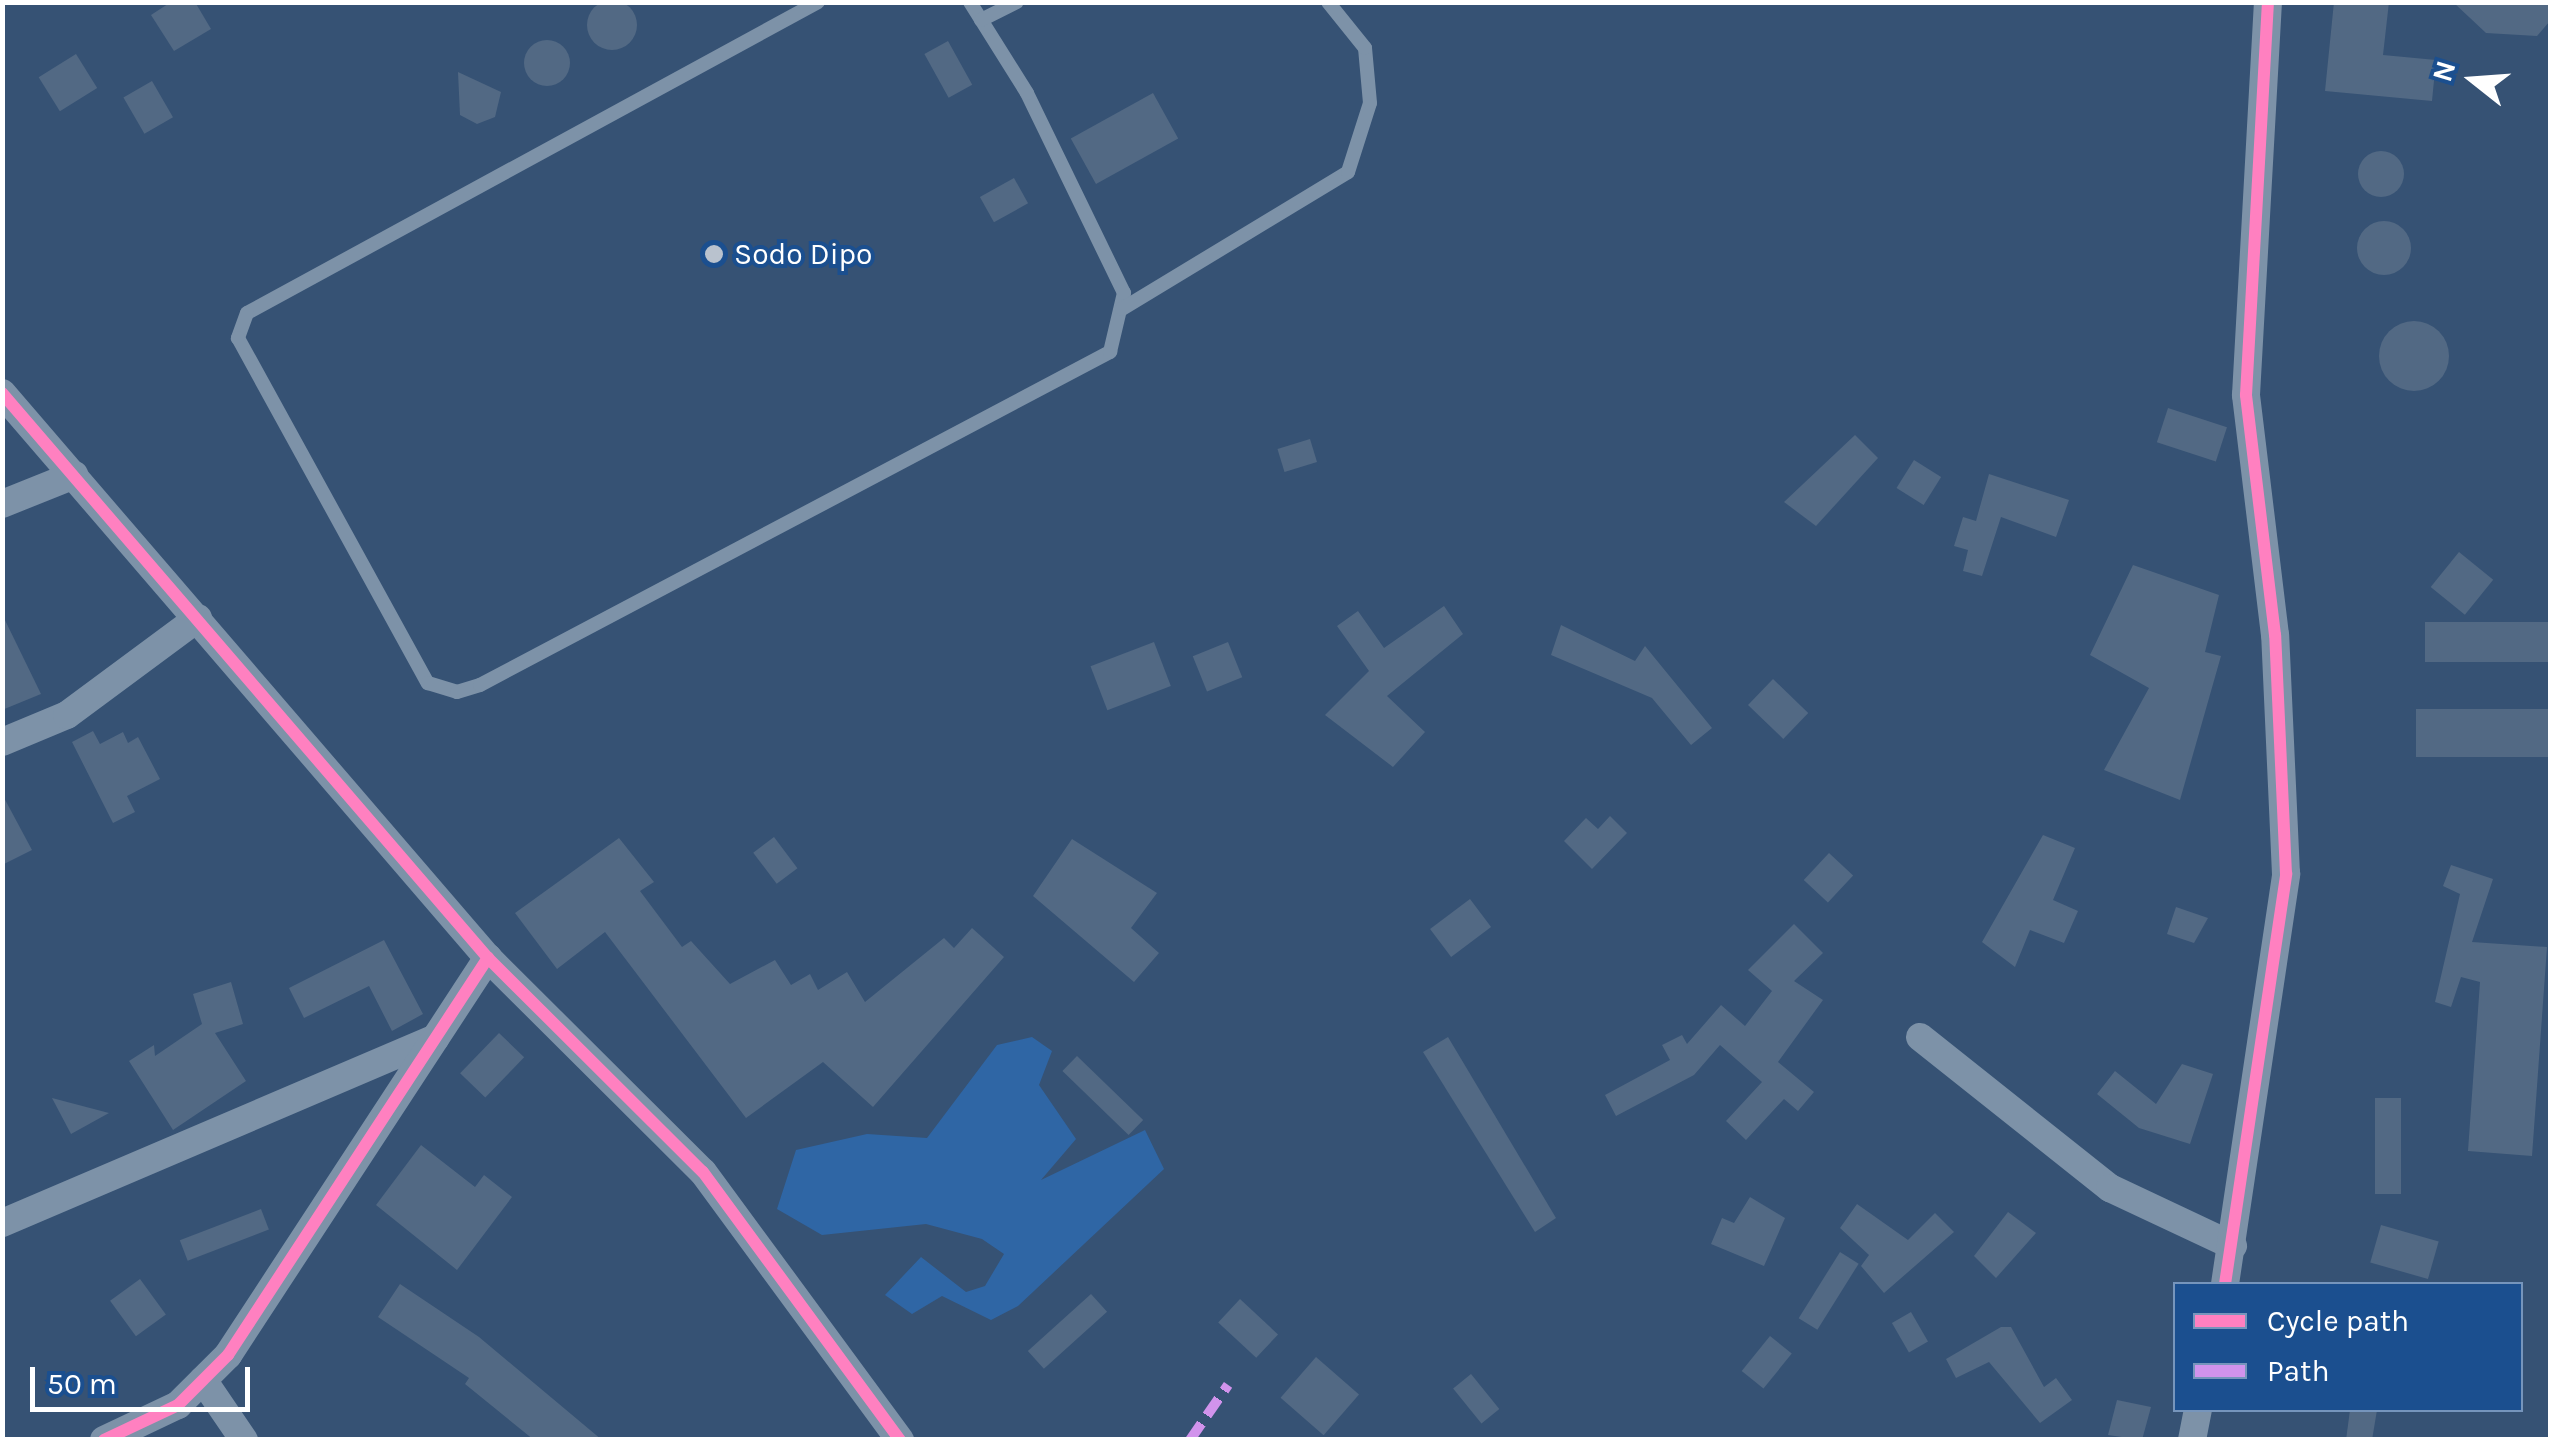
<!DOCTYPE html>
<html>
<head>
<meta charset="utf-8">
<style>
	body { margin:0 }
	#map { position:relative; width:2553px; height:1442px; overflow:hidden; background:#365274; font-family:Karla,sans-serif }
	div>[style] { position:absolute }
	.green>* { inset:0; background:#2f66a5 }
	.building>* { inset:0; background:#526984; transform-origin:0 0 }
	.round { border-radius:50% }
	.lane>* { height:14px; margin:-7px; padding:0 7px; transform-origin:7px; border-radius:7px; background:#7d92a8 }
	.street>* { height:28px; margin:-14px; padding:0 14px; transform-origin:14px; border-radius:14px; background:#7d92a8 }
	.quiet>* { height:10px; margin-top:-5px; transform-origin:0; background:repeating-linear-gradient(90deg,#d193ec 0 20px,transparent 0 30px) }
	.cycleway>* { height:12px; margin:-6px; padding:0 6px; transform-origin:6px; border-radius:6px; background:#ff80c0 }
	.dots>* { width:28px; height:28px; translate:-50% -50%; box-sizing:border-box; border:5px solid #1b4f8f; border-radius:50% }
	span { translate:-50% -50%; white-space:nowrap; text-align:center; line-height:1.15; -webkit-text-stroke:8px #1b4f8f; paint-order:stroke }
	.poi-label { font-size:30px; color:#fff }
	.left { translate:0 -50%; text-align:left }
	.frame { position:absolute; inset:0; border:5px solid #fff; pointer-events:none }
	.legend { position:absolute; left:2173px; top:1282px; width:350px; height:130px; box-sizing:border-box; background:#1b4f8f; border:2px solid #7695bc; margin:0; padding:12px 18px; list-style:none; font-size:30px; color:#fff }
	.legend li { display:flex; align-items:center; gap:20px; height:50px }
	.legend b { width:50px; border:2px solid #7695bc }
	.north { position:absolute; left:2423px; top:30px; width:100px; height:100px; -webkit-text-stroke:8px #1b4f8f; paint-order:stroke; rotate:287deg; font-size:28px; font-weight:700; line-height:40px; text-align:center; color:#fff }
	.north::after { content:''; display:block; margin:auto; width:35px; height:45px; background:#fff; clip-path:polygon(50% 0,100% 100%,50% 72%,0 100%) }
	.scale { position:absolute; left:30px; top:1367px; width:220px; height:45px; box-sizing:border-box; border:5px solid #fff; border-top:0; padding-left:12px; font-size:30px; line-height:35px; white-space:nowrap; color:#fff; -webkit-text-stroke:8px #1b4f8f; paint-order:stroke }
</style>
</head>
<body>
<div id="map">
	<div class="green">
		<i style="clip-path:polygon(1032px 1037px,1052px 1051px,1039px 1085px,1076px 1139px,1041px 1180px,1145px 1130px,1164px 1169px,1018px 1306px,991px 1320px,942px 1296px,912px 1314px,885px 1295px,921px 1257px,966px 1292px,985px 1286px,1004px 1254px,982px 1239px,926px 1224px,822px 1235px,777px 1209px,796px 1150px,867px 1134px,927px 1138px,997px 1045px)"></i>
	</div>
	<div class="building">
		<i class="round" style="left:587px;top:0;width:50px;height:50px"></i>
		<i style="clip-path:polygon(171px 2px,195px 2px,211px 29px,174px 51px,151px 15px)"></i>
		<i style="clip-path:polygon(2334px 2px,2389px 2px,2383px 55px,2436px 60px,2432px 101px,2325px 91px)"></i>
		<i style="clip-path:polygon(2453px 2px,2550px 2px,2550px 21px,2537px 36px,2486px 33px)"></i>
		<i class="round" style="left:524px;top:40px;width:46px;height:46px"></i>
		<i style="left:948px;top:41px;width:50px;height:27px;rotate:61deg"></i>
		<i style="left:76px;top:54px;width:40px;height:44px;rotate:58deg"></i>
		<i style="clip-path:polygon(458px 72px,501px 92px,495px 117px,477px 124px,460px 115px)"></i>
		<i style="left:152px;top:81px;width:42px;height:33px;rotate:60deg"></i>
		<i style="left:1153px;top:93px;width:52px;height:94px;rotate:61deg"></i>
		<i class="round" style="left:2358px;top:151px;width:46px;height:46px"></i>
		<i style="left:1014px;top:178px;width:29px;height:39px;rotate:61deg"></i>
		<i class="round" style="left:2357px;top:221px;width:54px;height:54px"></i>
		<i class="round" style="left:2379px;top:321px;width:70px;height:70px"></i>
		<i style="left:2168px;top:408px;width:62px;height:36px;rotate:18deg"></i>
		<i style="clip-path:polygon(1855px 435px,1878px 458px,1816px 526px,1784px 502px)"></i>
		<i style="left:1310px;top:439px;width:24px;height:34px;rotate:73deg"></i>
		<i style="left:1914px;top:460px;width:32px;height:33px;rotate:32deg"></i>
		<i style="clip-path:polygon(1989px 474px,2069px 500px,2056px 537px,2001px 517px,1982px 576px,1963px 571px,1968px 550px,1954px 546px,1963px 517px,1976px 521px)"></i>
		<i style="left:2459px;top:552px;width:44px;height:45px;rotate:39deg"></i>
		<i style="clip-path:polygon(2133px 565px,2219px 595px,2205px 652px,2221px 656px,2180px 800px,2104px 770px,2149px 688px,2090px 655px)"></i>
		<i style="clip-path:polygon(1444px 606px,1463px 634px,1387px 696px,1425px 732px,1393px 767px,1325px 715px,1369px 671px,1337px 626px,1358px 611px,1384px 648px)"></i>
		<i style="clip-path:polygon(2px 614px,41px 694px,2px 710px)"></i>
		<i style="left:2550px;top:622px;width:40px;height:125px;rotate:90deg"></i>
		<i style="clip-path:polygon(1561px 625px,1635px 661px,1645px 646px,1712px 728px,1691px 745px,1652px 698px,1551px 655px)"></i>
		<i style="left:1154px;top:642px;width:47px;height:68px;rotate:69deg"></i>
		<i style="left:1228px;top:642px;width:38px;height:38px;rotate:68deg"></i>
		<i style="left:1773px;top:679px;width:49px;height:36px;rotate:44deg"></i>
		<i style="left:2550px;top:709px;width:48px;height:134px;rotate:90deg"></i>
		<i style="clip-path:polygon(93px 731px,100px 744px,123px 732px,128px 743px,138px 737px,160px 779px,127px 796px,135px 812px,113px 823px,72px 742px)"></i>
		<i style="clip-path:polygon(2px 794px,32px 850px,2px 865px)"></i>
		<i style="clip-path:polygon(1610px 816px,1627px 833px,1592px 869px,1564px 841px,1586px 818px,1598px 829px)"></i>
		<i style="clip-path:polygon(2043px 835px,2075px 848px,2053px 900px,2078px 911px,2064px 943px,2030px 930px,2015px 967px,1982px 942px)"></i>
		<i style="left:774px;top:837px;width:39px;height:26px;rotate:53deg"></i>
		<i style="clip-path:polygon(619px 838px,654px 882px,640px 891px,682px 947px,691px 941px,730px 984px,775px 960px,791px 985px,810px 974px,818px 990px,847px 972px,865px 1002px,944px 938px,954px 948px,972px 928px,1004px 957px,873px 1107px,823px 1062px,746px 1118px,605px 932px,557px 969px,515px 913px)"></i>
		<i style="clip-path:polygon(1072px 839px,1157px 893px,1131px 928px,1159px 953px,1134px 982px,1033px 896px)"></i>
		<i style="left:1829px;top:853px;width:33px;height:37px;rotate:43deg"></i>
		<i style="clip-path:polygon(2451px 865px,2493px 879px,2472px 942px,2547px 947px,2532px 1156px,2468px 1151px,2480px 982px,2461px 977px,2451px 1007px,2435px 1002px,2460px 894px,2443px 886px)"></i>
		<i style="left:1470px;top:899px;width:35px;height:50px;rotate:53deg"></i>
		<i style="clip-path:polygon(2176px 907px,2208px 918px,2194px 943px,2167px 934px)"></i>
		<i style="clip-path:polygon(1794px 924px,1823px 953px,1794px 981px,1823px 1000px,1778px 1062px,1814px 1092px,1798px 1111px,1784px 1099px,1746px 1140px,1726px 1121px,1762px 1082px,1720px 1045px,1694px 1075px,1616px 1116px,1605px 1095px,1670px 1060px,1662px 1045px,1682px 1035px,1687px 1044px,1721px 1005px,1745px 1026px,1772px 991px,1748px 970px)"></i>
		<i style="clip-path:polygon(384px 940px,423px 1014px,392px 1031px,369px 986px,304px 1018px,289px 988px)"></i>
		<i style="clip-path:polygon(231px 982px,243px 1024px,215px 1033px,246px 1081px,173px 1130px,129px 1061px,154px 1045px,155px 1056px,202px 1024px,193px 994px)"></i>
		<i style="left:499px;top:1033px;width:35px;height:56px;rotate:44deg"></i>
		<i style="clip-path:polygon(1448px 1037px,1556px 1218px,1535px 1232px,1423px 1052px)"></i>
		<i style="left:1077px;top:1056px;width:92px;height:21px;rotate:44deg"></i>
		<i style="clip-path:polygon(2182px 1064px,2213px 1074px,2190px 1144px,2139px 1128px,2097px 1094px,2115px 1071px,2156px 1104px)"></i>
		<i style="clip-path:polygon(52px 1098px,109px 1113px,71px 1134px)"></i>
		<i style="left:2375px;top:1098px;width:26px;height:96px"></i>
		<i style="clip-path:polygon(421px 1145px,475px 1187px,484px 1175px,512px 1197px,457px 1270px,376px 1205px)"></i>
		<i style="clip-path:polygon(1750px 1197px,1785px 1218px,1764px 1266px,1711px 1244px,1722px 1218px,1734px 1223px)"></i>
		<i style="clip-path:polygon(1857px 1204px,1908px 1240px,1935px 1213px,1954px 1232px,1884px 1293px,1861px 1266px,1869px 1255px,1840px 1228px)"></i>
		<i style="left:261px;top:1209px;width:22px;height:87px;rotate:69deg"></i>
		<i style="clip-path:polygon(2008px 1212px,2036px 1233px,1996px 1278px,1974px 1256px)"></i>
		<i style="left:2381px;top:1225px;width:60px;height:39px;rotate:16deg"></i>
		<i style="left:1840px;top:1252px;width:22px;height:78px;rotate:32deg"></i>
		<i style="left:140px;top:1279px;width:44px;height:37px;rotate:54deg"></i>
		<i style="clip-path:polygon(400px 1284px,479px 1337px,602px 1440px,534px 1440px,465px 1384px,469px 1378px,378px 1317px)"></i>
		<i style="left:1091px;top:1294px;width:24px;height:85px;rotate:48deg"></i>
		<i style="left:1240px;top:1299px;width:52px;height:32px;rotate:43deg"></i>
		<i style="left:1911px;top:1312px;width:34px;height:22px;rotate:60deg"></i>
		<i style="clip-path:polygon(2001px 1327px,2011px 1327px,2044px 1387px,2056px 1378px,2072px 1400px,2040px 1423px,1989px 1362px,1956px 1378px,1946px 1359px)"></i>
		<i style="left:1770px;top:1336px;width:28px;height:45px;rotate:39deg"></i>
		<i style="left:1316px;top:1357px;width:57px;height:54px;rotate:41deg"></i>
		<i style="left:1471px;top:1374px;width:45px;height:23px;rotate:51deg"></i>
		<i style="clip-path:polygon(2117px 1400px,2151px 1407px,2142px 1440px,2108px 1435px)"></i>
		<i style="clip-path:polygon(2350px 1410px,2377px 1410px,2372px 1440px,2346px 1440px)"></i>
	</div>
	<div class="lane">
		<i style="left:818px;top:2px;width:650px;rotate:151.42deg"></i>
		<i style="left:247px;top:313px;width:27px;rotate:110deg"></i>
		<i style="left:238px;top:338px;width:394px;rotate:61.2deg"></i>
		<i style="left:428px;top:683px;width:30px;rotate:17deg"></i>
		<i style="left:457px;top:692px;width:24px;rotate:-17deg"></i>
		<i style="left:480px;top:685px;width:713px;rotate:-27.86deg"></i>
		<i style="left:1110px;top:352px;width:61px;rotate:-76.7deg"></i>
		<i style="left:1124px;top:293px;width:222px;rotate:-115.9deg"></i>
		<i style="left:1027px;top:93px;width:107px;rotate:-122.1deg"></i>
		<i style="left:981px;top:20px;width:40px;rotate:-26.6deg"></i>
		<i style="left:1122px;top:309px;width:264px;rotate:-31.2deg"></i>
		<i style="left:1348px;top:172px;width:72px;rotate:-72.3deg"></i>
		<i style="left:1370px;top:103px;width:55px;rotate:-95.2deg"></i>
		<i style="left:1365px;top:48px;width:59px;rotate:-128.8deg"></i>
	</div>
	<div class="street">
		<i style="left:2px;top:393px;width:745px;rotate:49.3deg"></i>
		<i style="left:488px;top:958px;width:303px;rotate:44.9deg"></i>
		<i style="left:703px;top:1172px;width:333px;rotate:53.7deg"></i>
		<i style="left:2px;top:504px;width:78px;rotate:-21.9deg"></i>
		<i style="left:2px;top:742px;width:70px;rotate:-22.6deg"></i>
		<i style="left:67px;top:715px;width:163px;rotate:-36.5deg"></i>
		<i style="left:1920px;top:1037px;width:243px;rotate:38.5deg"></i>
		<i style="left:2110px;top:1188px;width:136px;rotate:25.2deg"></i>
		<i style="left:2px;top:1223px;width:471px;rotate:-23.1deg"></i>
		<i style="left:2225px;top:1284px;width:415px;rotate:-81.5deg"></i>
		<i style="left:2286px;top:874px;width:239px;rotate:-92.6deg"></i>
		<i style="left:2275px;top:635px;width:242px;rotate:-96.9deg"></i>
		<i style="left:2246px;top:395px;width:394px;rotate:-86.8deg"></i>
		<i style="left:203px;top:1380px;width:73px;rotate:55.7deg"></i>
		<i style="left:104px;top:1440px;width:82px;rotate:-25.3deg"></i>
		<i style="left:178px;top:1405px;width:71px;rotate:-45deg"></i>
		<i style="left:228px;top:1355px;width:475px;rotate:-56.8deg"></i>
		<i style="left:2192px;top:1440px;width:31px;rotate:-79deg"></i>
	</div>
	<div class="quiet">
		<i style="left:1190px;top:1440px;width:67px;rotate:-55.4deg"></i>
	</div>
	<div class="cycleway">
		<i style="left:2px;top:393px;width:745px;rotate:49.3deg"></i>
		<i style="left:488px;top:958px;width:303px;rotate:44.9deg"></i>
		<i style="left:703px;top:1172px;width:333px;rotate:53.7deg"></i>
		<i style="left:2225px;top:1284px;width:415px;rotate:-81.5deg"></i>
		<i style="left:2286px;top:874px;width:239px;rotate:-92.6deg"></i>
		<i style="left:2275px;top:635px;width:242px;rotate:-96.9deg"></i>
		<i style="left:2246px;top:395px;width:394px;rotate:-86.8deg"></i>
		<i style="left:104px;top:1440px;width:82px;rotate:-25.3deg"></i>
		<i style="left:178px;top:1405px;width:71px;rotate:-45deg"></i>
		<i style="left:228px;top:1355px;width:475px;rotate:-56.8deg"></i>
	</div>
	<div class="dots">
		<i style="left:714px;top:254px;background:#b9c2ce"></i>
	</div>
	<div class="poi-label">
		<span class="left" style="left:734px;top:254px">Sodo Dipo</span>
	</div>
	<div class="frame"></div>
	<ul class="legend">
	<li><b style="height:12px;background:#ff80c0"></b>Cycle path</li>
	<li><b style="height:12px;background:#d193ec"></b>Path</li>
	</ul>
	<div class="north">N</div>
	<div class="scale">50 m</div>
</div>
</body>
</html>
